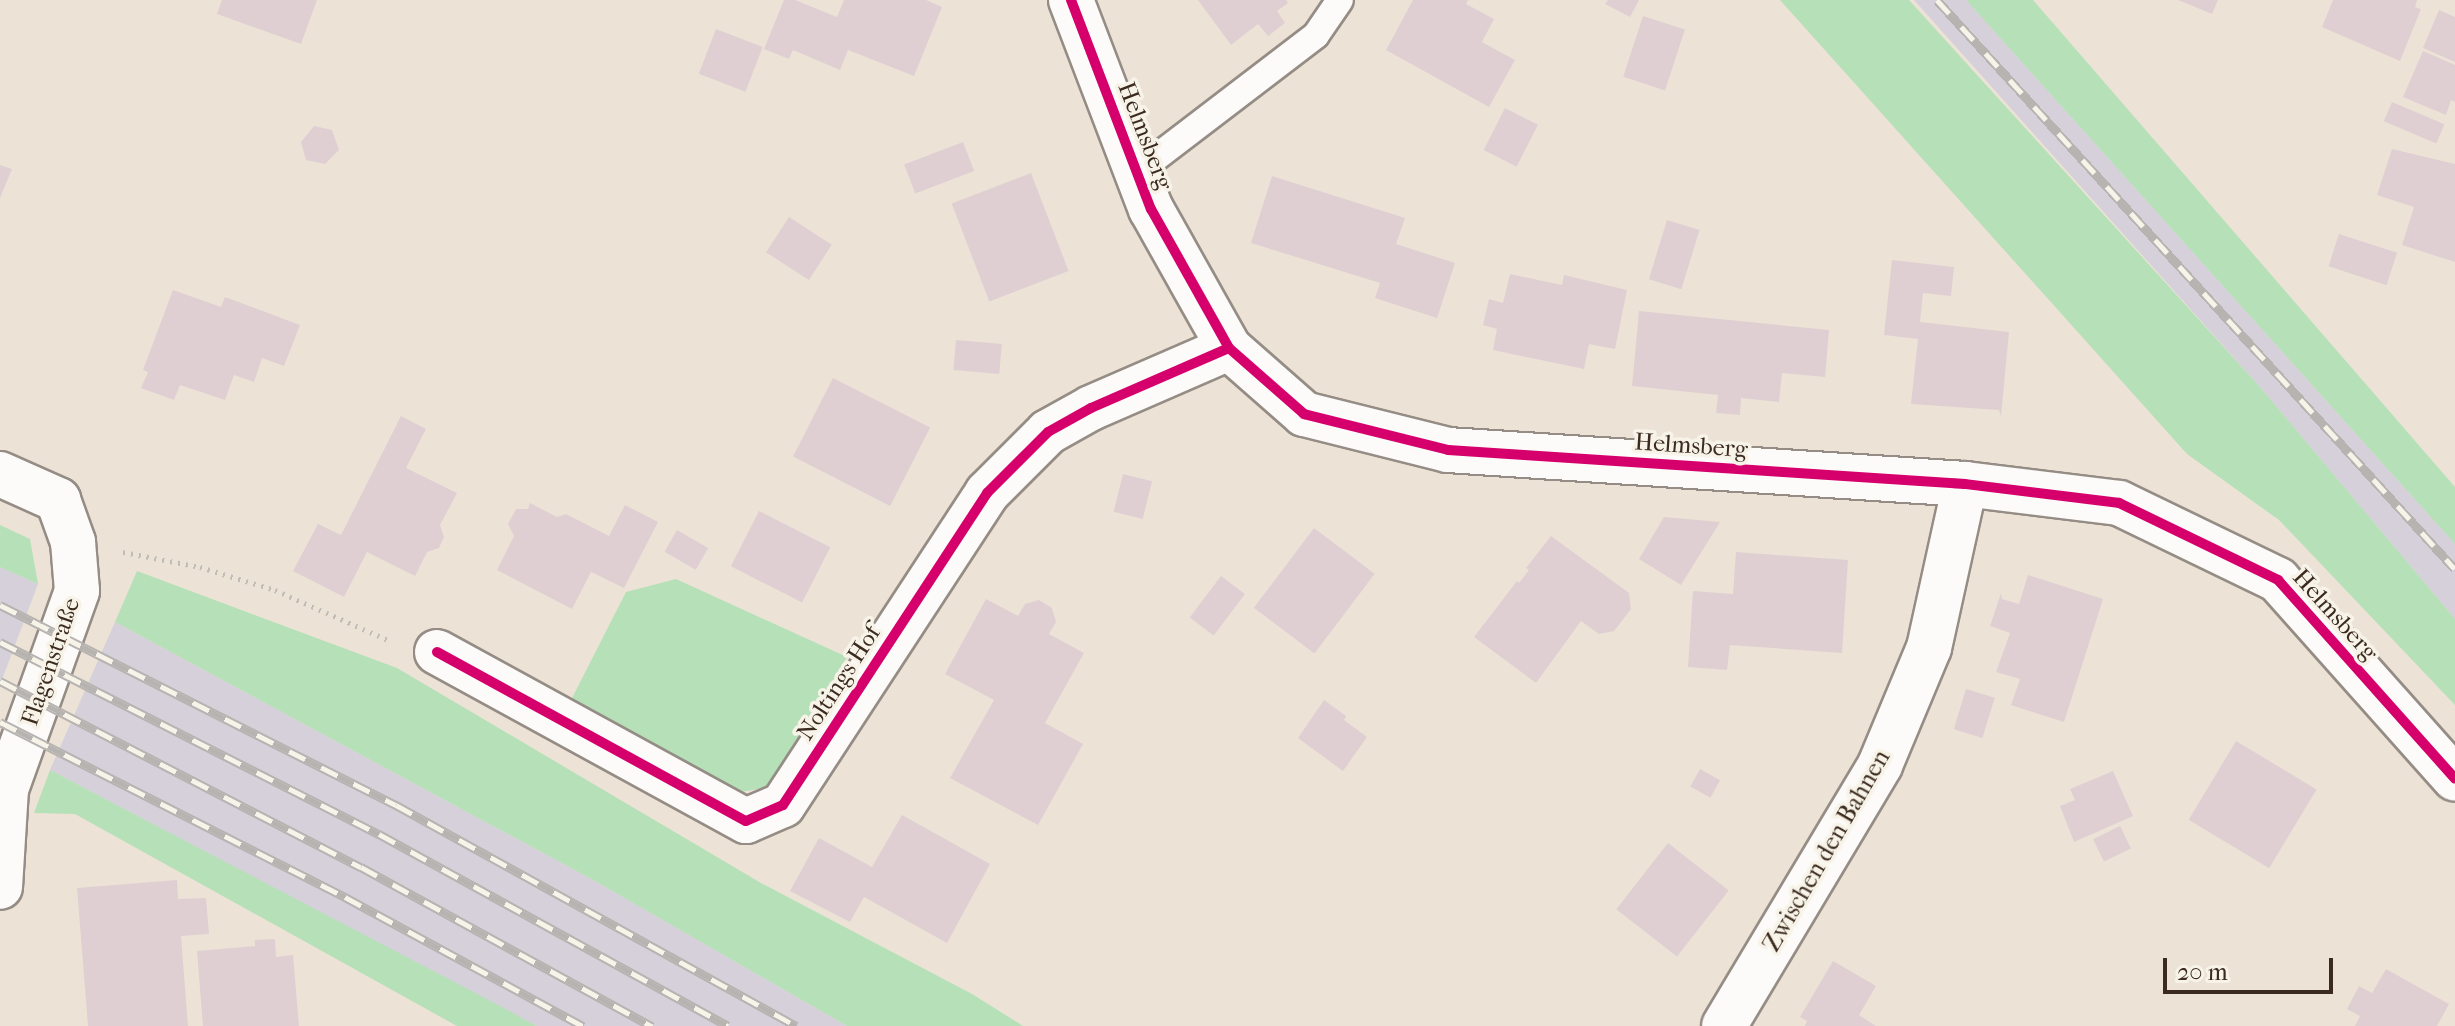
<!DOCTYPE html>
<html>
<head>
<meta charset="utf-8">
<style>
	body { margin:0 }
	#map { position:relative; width:2455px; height:1026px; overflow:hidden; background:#ece3d6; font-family:"IM FELL French Canon",serif }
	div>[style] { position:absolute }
	.industrial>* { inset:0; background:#d5d0d9 }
	.green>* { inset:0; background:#b5e0b8 }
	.building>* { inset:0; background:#dfcfd3; transform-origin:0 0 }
	.path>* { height:5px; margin-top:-2.5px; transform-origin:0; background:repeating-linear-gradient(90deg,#c0bcb8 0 2px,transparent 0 8px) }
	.roads { filter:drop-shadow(2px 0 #958d85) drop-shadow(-2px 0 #958d85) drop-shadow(0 2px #958d85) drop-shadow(0 -2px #958d85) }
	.service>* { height:26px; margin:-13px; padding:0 13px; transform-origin:13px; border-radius:13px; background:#fcfbf9 }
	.minor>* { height:44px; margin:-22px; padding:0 22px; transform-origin:22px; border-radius:22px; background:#fcfbf9 }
	.rail>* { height:9px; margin-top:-4.5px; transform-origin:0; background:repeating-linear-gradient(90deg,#f7f3e8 0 18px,#b6b3b0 0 36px); box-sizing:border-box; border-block:2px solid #b6b3b0 }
	.cycleway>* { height:10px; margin:-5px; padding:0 5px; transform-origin:5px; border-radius:5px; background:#d6006c }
	span { translate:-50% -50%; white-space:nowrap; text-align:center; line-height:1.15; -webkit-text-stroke:7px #f7f3e8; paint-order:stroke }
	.street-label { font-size:24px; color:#3b2a1e }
	.scale { position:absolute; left:2163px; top:958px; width:170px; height:36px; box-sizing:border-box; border:4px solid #3b2a1e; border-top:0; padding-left:10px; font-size:24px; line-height:28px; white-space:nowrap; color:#3b2a1e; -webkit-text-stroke:6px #f7f3e8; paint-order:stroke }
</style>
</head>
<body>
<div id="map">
	<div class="industrial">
		<i style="clip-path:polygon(1914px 0,1966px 0,2455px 544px,2455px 619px,2260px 387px)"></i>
		<i style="clip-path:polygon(0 567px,38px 584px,0 685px)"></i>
		<i style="clip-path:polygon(115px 622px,595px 881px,847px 1026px,536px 1026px,50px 770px)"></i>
	</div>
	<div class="green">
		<i style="clip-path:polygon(1780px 0,1909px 0,2260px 387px,2455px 619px,2455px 705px,2279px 520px,2187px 454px)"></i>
		<i style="clip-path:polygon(1966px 0,2033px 0,2455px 487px,2455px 544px)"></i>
		<i style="clip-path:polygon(0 525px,30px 539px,38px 584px,0 567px)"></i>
		<i style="clip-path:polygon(137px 571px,397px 668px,761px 883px,972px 994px,1023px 1026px,847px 1026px,595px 881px,115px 622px)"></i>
		<i style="clip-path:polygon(676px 579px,847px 657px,769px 787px,729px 794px,567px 708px,626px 592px)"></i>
		<i style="clip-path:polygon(50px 770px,502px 1007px,536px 1026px,457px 1026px,75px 814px,34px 813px)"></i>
	</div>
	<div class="building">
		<i style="clip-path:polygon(222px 0,317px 0,301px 44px,217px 14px)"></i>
		<i style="clip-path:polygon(784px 0,795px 0,837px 17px,844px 0,926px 0,942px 7px,914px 76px,848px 50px,840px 70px,793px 50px,789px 59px,764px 49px)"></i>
		<i style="clip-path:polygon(1198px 0,1286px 0,1288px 3px,1277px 11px,1285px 23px,1268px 36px,1258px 24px,1231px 45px)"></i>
		<i style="clip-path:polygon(1413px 0,1468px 0,1466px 4px,1494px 19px,1482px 42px,1515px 60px,1489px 107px,1386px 50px)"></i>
		<i style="clip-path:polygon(1608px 0,1639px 0,1630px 17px,1605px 4px)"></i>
		<i style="clip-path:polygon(2178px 0,2218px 0,2212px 14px)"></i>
		<i style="clip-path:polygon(2333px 0,2417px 0,2415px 7px,2421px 9px,2400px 61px,2322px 27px)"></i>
		<i style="clip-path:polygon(2439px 10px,2455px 17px,2455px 62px,2423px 48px)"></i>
		<i style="left:1643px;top:16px;width:44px;height:64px;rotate:18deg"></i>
		<i style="left:716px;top:29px;width:50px;height:48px;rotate:21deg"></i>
		<i style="clip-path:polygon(2423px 51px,2455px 65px,2455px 102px,2451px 100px,2446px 115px,2403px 97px)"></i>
		<i style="left:2392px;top:102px;width:57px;height:21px;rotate:23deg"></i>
		<i style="left:1505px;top:108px;width:37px;height:47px;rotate:27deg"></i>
		<i style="clip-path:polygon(314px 126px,332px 130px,339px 150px,325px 164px,306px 160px,301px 142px)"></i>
		<i style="left:963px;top:142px;width:31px;height:63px;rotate:69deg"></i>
		<i style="clip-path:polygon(2392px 149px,2455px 164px,2455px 262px,2402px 245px,2414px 207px,2377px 195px)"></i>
		<i style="clip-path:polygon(0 165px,12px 169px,0 198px)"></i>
		<i style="left:1031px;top:173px;width:105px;height:85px;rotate:69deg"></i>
		<i style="clip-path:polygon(1272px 176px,1405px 218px,1396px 244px,1455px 263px,1437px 318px,1375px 298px,1380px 283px,1251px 243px)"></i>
		<i style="left:789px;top:217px;width:51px;height:42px;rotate:33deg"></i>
		<i style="left:1667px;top:220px;width:34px;height:62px;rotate:17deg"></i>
		<i style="left:2339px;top:234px;width:61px;height:34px;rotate:18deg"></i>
		<i style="clip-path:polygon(1892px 260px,1954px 267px,1951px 296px,1923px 293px,1920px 322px,2009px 332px,2001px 416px,1999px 410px,1911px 404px,1918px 339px,1884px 335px)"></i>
		<i style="clip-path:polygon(1510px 274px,1562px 285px,1564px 275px,1627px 290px,1615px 349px,1589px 344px,1584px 369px,1493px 350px,1497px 329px,1483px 325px,1489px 299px,1503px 303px)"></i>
		<i style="clip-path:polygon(173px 290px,221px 307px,225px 297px,300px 325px,284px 366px,262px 358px,254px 382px,234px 375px,225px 400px,180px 385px,174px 400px,141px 388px,148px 372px,143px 370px)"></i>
		<i style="clip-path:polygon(1639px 311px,1829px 330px,1825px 377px,1782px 373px,1779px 402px,1741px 398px,1740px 415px,1716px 413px,1718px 395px,1632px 386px)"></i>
		<i style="left:956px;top:340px;width:46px;height:30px;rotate:5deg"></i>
		<i style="left:833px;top:378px;width:109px;height:88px;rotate:27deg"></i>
		<i style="clip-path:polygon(401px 416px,426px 429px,406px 468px,457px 493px,440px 525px,444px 537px,439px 548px,427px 552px,415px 576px,367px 552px,344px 597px,293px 571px,318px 524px,341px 535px)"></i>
		<i style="left:1123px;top:474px;width:30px;height:39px;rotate:14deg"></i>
		<i style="clip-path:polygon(530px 503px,557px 517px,566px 514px,609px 536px,625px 505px,658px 522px,624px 588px,591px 572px,572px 609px,497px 570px,514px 536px,508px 524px,516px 509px,528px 509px)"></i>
		<i style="left:759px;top:511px;width:80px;height:62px;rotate:27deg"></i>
		<i style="clip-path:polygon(1664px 517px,1720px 522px,1681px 585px,1639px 559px)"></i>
		<i style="left:1314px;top:528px;width:76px;height:100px;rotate:37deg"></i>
		<i style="left:677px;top:530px;width:36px;height:25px;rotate:30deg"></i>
		<i style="clip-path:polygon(1551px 536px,1629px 593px,1631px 609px,1614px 631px,1599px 634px,1581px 621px,1536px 683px,1474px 637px,1517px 581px,1519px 583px,1529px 570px,1526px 568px)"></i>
		<i style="clip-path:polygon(1736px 552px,1848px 560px,1842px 653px,1730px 645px,1727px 670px,1688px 667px,1693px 591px,1733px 594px)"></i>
		<i style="clip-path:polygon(2028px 575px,2103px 599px,2064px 722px,2011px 705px,2020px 679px,1996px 672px,2010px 633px,1990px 626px,2001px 593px,2002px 599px,2019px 604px)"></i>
		<i style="left:1221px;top:576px;width:30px;height:52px;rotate:37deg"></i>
		<i style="clip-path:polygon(986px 599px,1018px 616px,1025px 604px,1039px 600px,1052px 608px,1056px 622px,1049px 634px,1084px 653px,1045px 723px,1083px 744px,1038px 825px,950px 778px,994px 700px,945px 674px)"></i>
		<i style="left:1966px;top:689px;width:30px;height:42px;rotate:17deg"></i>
		<i style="clip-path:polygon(1324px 700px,1346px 716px,1344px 720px,1367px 737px,1343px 771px,1298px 738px)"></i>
		<i style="left:2236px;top:741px;width:94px;height:92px;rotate:31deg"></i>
		<i style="left:1700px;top:769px;width:23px;height:20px;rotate:29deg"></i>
		<i style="clip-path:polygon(2113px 771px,2133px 816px,2074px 842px,2060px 806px,2075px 800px,2070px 789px)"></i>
		<i style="clip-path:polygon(902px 815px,990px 864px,947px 943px,864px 897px,850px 922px,790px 891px,819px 838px,872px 867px)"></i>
		<i style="left:2120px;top:826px;width:25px;height:30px;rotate:64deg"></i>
		<i style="left:1668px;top:843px;width:77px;height:84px;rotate:38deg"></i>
		<i style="clip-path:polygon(177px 880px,178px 899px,206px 898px,209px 934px,181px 936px,188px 1026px,88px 1026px,77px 888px)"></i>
		<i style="clip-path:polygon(275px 939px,276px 957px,293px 955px,299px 1026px,203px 1026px,197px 951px,255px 946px,255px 940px)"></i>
		<i style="clip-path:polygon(1833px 961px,1876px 986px,1859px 1015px,1876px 1026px,1805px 1026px,1807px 1021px,1800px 1017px)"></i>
		<i style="clip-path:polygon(2386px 969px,2449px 1004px,2437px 1026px,2355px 1026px,2360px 1016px,2347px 1009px,2359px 986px,2372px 993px)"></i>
	</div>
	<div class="path">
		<i style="left:123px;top:552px;width:78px;rotate:11deg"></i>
		<i style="left:200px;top:567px;width:78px;rotate:17deg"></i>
		<i style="left:275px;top:590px;width:126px;rotate:23.9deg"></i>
	</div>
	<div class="roads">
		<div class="service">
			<i style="left:1137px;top:172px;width:225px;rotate:-37.4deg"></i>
			<i style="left:1316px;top:35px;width:42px;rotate:-55.6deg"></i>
		</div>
		<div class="minor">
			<i style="left:1071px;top:0;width:224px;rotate:69.1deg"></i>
			<i style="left:1151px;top:209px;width:159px;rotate:60.7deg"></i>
			<i style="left:1229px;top:348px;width:100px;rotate:41.3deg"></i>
			<i style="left:1304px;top:414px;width:148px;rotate:14deg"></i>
			<i style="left:1448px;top:450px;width:518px;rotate:3.76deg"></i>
			<i style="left:1965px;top:484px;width:155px;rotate:7deg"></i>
			<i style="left:2119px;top:503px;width:177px;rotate:25.8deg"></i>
			<i style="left:2278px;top:580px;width:266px;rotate:48.3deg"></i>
			<i style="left:0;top:474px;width:64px;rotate:24.1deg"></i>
			<i style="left:58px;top:500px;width:45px;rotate:70.3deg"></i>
			<i style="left:73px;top:542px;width:49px;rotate:85.3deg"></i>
			<i style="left:77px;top:591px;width:210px;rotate:109.7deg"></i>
			<i style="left:6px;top:789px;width:98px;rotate:93.5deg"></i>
			<i style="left:437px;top:652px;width:352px;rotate:28.7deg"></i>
			<i style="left:746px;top:821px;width:40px;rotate:-23.4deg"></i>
			<i style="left:783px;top:805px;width:373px;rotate:-56.8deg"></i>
			<i style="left:987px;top:493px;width:86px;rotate:-45deg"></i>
			<i style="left:1048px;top:432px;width:49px;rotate:-29.2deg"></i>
			<i style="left:1091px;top:408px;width:150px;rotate:-23.5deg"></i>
			<i style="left:1724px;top:1026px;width:304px;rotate:-59.1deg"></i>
			<i style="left:1880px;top:765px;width:127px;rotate:-67.3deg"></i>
			<i style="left:1929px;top:648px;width:168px;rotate:-77.6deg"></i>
		</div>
	</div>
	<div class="rail">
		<i style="left:1937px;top:0;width:769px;rotate:47.69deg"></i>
		<i style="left:0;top:605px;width:444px;rotate:26.8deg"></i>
		<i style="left:396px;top:805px;width:457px;rotate:28.9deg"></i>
		<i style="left:0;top:642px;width:425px;rotate:26.9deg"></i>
		<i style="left:379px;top:834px;width:398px;rotate:28.8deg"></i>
		<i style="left:0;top:681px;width:406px;rotate:27.3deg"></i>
		<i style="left:361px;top:867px;width:332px;rotate:28.7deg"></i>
		<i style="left:0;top:722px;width:387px;rotate:26.9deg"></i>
		<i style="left:345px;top:897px;width:271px;rotate:28.5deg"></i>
	</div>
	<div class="cycleway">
		<i style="left:1071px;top:0;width:224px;rotate:69.1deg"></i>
		<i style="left:1151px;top:209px;width:159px;rotate:60.7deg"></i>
		<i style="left:1229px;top:348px;width:100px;rotate:41.3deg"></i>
		<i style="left:1304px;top:414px;width:148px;rotate:14deg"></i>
		<i style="left:1448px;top:450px;width:518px;rotate:3.76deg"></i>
		<i style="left:1965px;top:484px;width:155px;rotate:7deg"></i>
		<i style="left:2119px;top:503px;width:177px;rotate:25.8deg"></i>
		<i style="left:2278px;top:580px;width:266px;rotate:48.3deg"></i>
		<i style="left:437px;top:652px;width:352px;rotate:28.7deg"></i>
		<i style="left:746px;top:821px;width:40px;rotate:-23.4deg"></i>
		<i style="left:783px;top:805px;width:373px;rotate:-56.8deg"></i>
		<i style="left:987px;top:493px;width:86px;rotate:-45deg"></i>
		<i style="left:1048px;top:432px;width:49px;rotate:-29.2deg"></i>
		<i style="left:1091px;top:408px;width:150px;rotate:-23.5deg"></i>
	</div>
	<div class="street-label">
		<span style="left:1145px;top:136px;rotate:69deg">Helmsberg</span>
		<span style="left:1691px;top:446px;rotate:4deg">Helmsberg</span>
		<span style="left:2335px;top:615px;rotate:48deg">Helmsberg</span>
		<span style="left:51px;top:662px;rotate:-71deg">Flagenstraße</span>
		<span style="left:839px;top:683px;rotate:-57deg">Noltings Hof</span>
		<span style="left:1827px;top:851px;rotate:-60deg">Zwischen den Bahnen</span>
	</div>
	<div class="scale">20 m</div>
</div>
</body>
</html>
